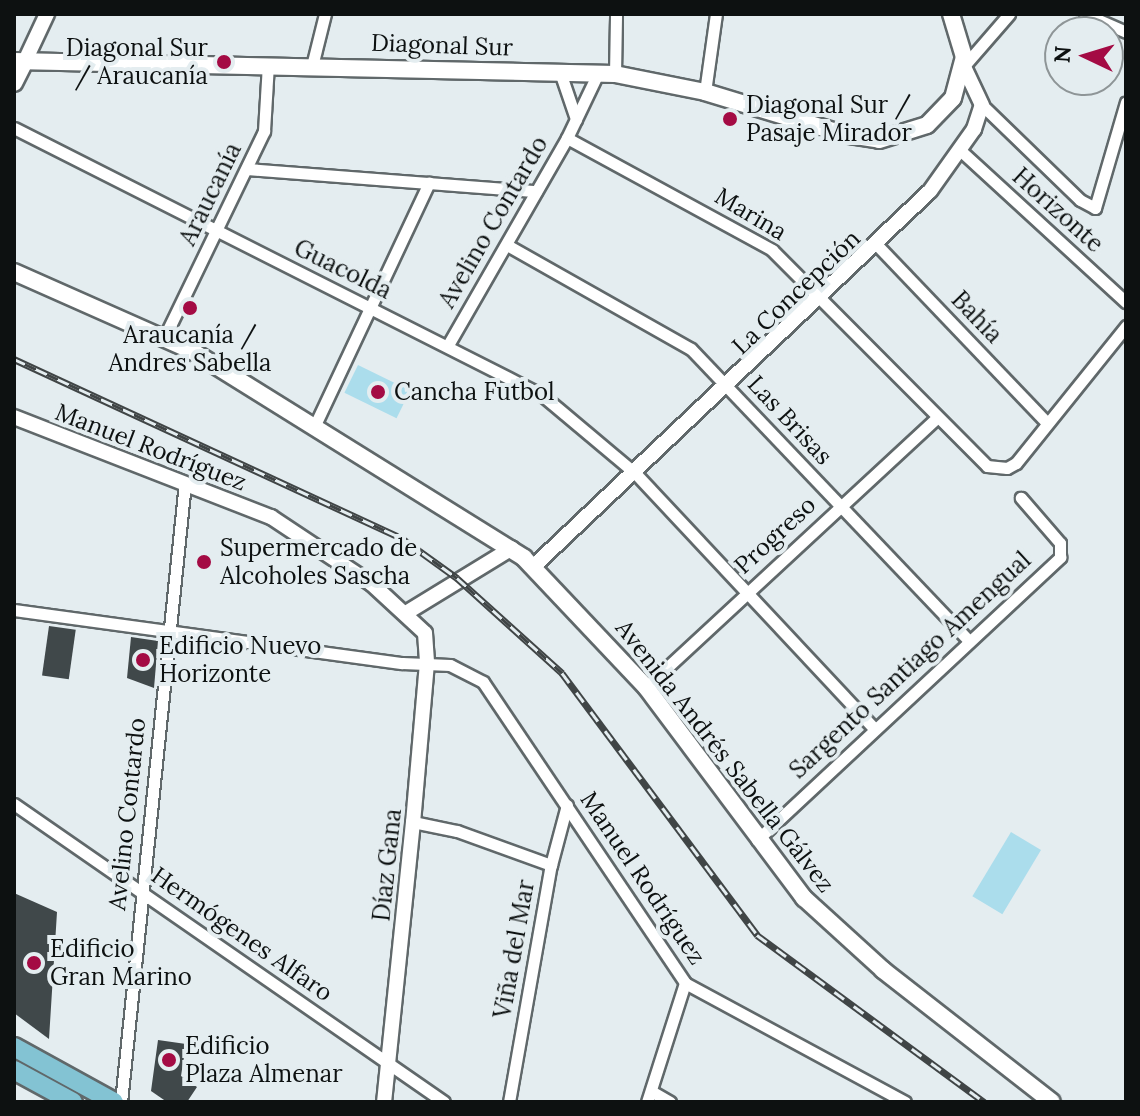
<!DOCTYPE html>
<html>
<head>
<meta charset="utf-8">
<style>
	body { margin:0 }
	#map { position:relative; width:1140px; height:1116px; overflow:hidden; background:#e4edf0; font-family:Lora,serif }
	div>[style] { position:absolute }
	.green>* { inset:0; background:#abddec; transform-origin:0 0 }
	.building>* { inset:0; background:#40484a; transform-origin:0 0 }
	.roads { filter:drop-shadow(2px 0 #60686a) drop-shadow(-2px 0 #60686a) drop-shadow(0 2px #60686a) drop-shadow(0 -2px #60686a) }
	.minor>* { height:11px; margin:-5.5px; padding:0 5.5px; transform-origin:5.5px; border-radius:5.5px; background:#fff }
	.tertiary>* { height:14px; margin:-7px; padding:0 7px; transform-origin:7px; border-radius:7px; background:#fff }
	.secondary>* { height:16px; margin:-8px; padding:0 8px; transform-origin:8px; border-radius:8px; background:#fff }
	.primary>* { height:18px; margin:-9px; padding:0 9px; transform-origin:9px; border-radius:9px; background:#83c3d3 }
	.rail>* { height:7px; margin-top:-3.5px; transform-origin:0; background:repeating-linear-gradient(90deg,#e4edf0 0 12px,#404546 0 24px); box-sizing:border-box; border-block:2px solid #404546 }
	.dots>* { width:22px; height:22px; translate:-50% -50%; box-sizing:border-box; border:4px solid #e4edf0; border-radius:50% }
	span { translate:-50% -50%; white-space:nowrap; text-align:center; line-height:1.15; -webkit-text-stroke:8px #e4edf0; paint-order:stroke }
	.street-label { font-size:24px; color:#0d1111 }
	.poi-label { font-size:24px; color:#0d1111 }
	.right { translate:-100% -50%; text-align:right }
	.left { translate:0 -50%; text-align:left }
	.frame { position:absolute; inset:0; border:16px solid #0d1111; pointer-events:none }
	.north { position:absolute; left:1044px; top:16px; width:80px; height:80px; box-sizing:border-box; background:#e4edf0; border:2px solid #8e9597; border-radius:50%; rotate:274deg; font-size:22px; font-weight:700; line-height:32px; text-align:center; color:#0d1111 }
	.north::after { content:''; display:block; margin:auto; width:28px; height:36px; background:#a40b44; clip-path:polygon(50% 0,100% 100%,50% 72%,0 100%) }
</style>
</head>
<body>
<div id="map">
	<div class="green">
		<i style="left:358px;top:365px;width:58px;height:31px;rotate:26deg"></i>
		<i style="left:1011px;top:832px;width:35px;height:75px;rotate:31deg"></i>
	</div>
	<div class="building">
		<i style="left:49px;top:626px;width:27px;height:50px;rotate:8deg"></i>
		<i style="clip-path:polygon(131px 637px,158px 641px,154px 688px,127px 678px)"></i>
		<i style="clip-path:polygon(14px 893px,57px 912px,49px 1039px,14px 1013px)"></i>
		<i style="clip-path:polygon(158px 1040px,186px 1044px,181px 1076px,197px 1087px,187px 1102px,167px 1102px,151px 1091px)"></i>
	</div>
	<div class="roads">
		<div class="minor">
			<i style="left:1085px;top:14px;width:45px;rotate:23.7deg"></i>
			<i style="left:312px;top:66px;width:54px;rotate:-76deg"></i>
			<i style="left:964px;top:66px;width:69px;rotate:-49.1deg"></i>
			<i style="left:560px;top:72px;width:50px;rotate:71.2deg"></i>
			<i style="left:615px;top:74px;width:60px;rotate:-89deg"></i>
			<i style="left:705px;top:92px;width:79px;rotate:-82deg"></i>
			<i style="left:982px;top:105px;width:136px;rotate:44.1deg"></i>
			<i style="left:1080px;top:200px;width:17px;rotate:28deg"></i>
			<i style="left:1095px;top:208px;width:110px;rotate:-73.7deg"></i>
			<i style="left:14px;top:128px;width:592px;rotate:26.82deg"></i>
			<i style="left:542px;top:395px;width:123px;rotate:40deg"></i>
			<i style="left:636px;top:474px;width:347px;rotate:46.9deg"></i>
			<i style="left:567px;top:138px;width:234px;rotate:28.6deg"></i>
			<i style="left:772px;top:250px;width:305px;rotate:45.1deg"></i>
			<i style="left:987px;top:466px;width:20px;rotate:6deg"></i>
			<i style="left:1007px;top:468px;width:10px;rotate:-29deg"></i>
			<i style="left:1016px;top:463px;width:176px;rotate:-51.2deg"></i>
			<i style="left:961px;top:151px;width:224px;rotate:42.5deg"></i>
			<i style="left:247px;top:169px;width:290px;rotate:4.4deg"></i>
			<i style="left:507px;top:245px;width:211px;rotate:29.5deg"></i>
			<i style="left:691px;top:349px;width:403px;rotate:46.4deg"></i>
			<i style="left:877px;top:245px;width:243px;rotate:46.3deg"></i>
			<i style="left:165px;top:336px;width:228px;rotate:-64.2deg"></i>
			<i style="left:264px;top:131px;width:67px;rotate:-86.6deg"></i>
			<i style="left:448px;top:345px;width:239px;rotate:-60.1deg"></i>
			<i style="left:567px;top:138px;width:72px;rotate:-64.5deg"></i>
			<i style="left:315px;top:425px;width:268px;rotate:-64.8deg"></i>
			<i style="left:14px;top:610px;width:392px;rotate:7.8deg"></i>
			<i style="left:402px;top:663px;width:48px;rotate:2.4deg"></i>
			<i style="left:450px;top:665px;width:37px;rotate:27deg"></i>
			<i style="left:483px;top:682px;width:362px;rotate:56.1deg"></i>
			<i style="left:685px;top:983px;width:250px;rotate:28.4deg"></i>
			<i style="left:646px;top:687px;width:396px;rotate:-42.8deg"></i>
			<i style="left:14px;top:804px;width:523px;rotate:34.72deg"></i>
			<i style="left:413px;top:822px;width:45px;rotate:11.6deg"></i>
			<i style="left:457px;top:831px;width:100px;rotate:19.9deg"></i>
			<i style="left:757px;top:840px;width:415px;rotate:-43deg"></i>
			<i style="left:1060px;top:557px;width:14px;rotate:-90deg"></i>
			<i style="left:1060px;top:543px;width:60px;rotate:-130.9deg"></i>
			<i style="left:651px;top:1091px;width:22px;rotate:30deg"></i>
			<i style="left:121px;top:1102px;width:622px;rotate:-84.1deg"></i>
			<i style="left:509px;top:1102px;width:241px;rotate:-80deg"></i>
			<i style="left:551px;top:865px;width:62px;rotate:-75.1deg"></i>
			<i style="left:647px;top:1102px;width:125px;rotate:-72.3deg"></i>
		</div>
		<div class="tertiary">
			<i style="left:25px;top:61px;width:52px;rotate:-64.9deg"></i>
			<i style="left:14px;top:417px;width:276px;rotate:21.3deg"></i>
			<i style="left:271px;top:517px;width:121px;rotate:33.6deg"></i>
			<i style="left:372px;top:584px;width:72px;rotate:42.8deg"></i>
			<i style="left:425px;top:633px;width:30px;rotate:86deg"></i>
			<i style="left:427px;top:663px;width:160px;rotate:95deg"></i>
			<i style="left:413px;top:822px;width:281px;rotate:95.9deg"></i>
			<i style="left:534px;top:566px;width:545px;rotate:-43.44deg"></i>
			<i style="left:930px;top:191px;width:76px;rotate:-54.6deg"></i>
			<i style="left:974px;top:129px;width:25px;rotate:-72deg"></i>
			<i style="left:982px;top:105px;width:42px;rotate:-115.3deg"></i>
			<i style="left:406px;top:613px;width:124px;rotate:-31.5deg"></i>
		</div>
		<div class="secondary">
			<i style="left:14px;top:61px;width:601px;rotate:1.24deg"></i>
			<i style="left:615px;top:74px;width:92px;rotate:11.3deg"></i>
			<i style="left:705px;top:92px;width:144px;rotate:16.9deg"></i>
			<i style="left:843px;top:134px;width:36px;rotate:9deg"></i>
			<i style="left:879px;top:140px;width:50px;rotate:-17.4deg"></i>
			<i style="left:927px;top:125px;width:37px;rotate:-46deg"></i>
			<i style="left:953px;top:98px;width:42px;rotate:-75deg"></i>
			<i style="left:964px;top:57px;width:45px;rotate:-106.8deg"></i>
			<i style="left:14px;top:83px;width:25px;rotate:-63deg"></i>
			<i style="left:14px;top:272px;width:195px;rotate:23.9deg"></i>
			<i style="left:192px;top:351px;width:391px;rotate:31.9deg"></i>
			<i style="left:524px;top:558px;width:178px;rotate:46.6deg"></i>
			<i style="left:646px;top:687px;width:264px;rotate:53.2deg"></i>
			<i style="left:804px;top:898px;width:107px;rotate:42.3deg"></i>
			<i style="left:883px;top:970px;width:214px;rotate:38deg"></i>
		</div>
		<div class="primary">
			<i style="left:14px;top:1047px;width:114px;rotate:28.8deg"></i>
			<i style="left:14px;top:1070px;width:67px;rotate:28.5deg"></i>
		</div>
	</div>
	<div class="rail">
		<i style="left:14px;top:359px;width:429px;rotate:24.8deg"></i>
		<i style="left:403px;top:539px;width:67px;rotate:35.8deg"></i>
		<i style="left:457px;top:578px;width:142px;rotate:42.1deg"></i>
		<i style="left:562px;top:673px;width:327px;rotate:53.3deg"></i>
		<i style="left:757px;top:935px;width:282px;rotate:36.3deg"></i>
	</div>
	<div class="dots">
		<i style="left:224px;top:62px;background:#a40b44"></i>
		<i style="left:730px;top:119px;background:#a40b44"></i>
		<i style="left:190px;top:308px;background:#a40b44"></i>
		<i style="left:378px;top:392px;background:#a40b44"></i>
		<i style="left:204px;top:562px;background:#a40b44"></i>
		<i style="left:143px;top:660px;background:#a40b44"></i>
		<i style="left:34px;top:963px;background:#a40b44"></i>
		<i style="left:169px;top:1060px;background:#a40b44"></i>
	</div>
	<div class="street-label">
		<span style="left:442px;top:45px;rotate:2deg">Diagonal Sur</span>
		<span style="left:210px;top:194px;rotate:-64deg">Araucanía</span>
		<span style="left:1058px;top:210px;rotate:42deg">Horizonte</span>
		<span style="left:751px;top:214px;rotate:31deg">Marina</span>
		<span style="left:493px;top:222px;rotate:-60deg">Avelino Contardo</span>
		<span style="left:343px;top:269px;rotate:26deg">Guacolda</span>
		<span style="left:796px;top:292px;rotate:-44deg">La Concepción</span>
		<span style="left:977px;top:317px;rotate:46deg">Bahía</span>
		<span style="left:790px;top:420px;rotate:47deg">Las Brisas</span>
		<span style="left:151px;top:447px;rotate:21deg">Manuel Rodríguez</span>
		<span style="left:775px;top:535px;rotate:-43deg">Progreso</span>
		<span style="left:910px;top:665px;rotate:-43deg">Sargento Santiago Amengual</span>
		<span style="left:725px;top:756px;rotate:52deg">Avenida Andrés Sabella Gálvez</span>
		<span style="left:127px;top:814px;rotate:-84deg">Avelino Contardo</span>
		<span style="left:387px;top:865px;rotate:-84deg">Díaz Gana</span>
		<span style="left:643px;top:878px;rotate:56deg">Manuel Rodríguez</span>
		<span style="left:242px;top:934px;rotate:35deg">Hermógenes Alfaro</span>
		<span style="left:514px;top:949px;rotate:-80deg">Viña del Mar</span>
	</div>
	<div class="poi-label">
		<span class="right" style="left:208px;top:62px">Diagonal Sur<br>/ Araucanía</span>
		<span class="left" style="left:746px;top:119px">Diagonal Sur /<br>Pasaje Mirador</span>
		<span style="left:190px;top:349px">Araucanía /<br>Andres Sabella</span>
		<span class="left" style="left:394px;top:392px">Cancha Futbol</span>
		<span class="left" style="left:220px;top:562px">Supermercado de<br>Alcoholes Sascha</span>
		<span class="left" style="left:159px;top:660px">Edificio Nuevo<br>Horizonte</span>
		<span class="left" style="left:50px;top:963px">Edificio<br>Gran Marino</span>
		<span class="left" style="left:185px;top:1060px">Edificio<br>Plaza Almenar</span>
	</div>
	<div class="frame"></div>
	<div class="north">N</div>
</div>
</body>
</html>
